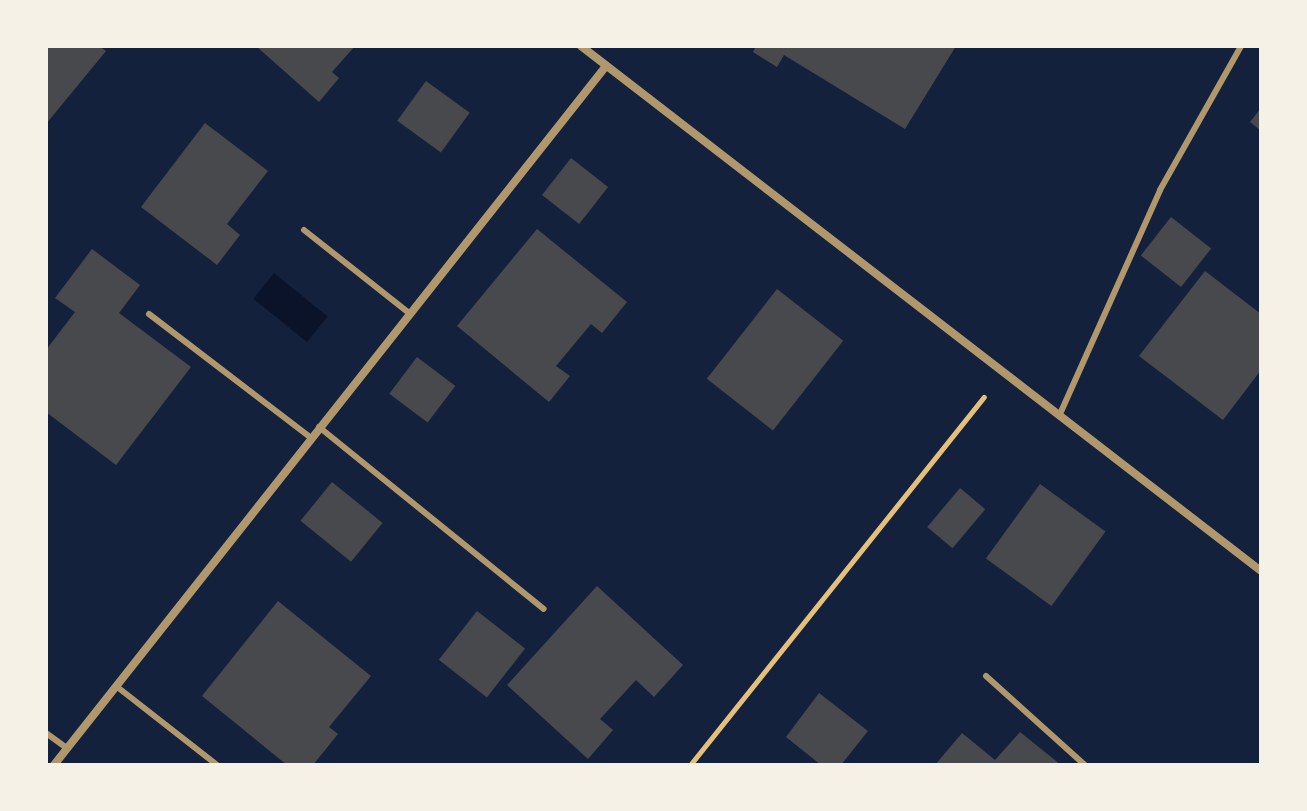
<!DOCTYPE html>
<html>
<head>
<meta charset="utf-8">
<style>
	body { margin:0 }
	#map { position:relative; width:1307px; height:811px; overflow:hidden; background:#14213d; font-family:"Titillium Web",sans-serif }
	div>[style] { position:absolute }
	.water>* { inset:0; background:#0b132b; transform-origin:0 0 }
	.building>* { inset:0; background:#48494c; transform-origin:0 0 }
	.path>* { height:5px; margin:-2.5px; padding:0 2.5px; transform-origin:2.5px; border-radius:2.5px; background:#e5c07b }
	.service>* { height:6px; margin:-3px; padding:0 3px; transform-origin:3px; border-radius:3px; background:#b1986c }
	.minor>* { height:8px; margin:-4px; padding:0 4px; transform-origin:4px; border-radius:4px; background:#b1986c }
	span { translate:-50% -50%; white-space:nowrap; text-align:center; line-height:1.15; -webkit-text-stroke:6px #f6f1e7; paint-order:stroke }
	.frame { position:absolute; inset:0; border:48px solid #f6f1e7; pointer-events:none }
</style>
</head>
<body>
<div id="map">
	<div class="water">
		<i style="left:274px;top:273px;width:69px;height:33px;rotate:39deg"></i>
	</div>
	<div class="building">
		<i style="clip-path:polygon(46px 46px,99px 46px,106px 51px,46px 124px)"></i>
		<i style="clip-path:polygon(256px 46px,355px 46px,332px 72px,339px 78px,319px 102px)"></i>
		<i style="clip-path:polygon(756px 46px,956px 46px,905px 129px,784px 55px,777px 67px,753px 52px)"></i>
		<i style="left:426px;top:81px;width:54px;height:49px;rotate:36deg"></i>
		<i style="clip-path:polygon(1261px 108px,1261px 131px,1250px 122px)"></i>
		<i style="clip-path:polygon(205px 123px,268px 171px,227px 224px,240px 235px,217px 265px,141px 207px)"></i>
		<i style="left:571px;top:158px;width:47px;height:47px;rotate:38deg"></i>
		<i style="left:1171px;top:217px;width:51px;height:49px;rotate:38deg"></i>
		<i style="clip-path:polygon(537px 229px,627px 302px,602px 333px,591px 324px,556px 366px,570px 376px,549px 402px,457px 326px)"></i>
		<i style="clip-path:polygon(92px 249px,140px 285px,119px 313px,191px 367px,116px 465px,46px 412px,46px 350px,75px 312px,55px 298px)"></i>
		<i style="clip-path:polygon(1205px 271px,1261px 314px,1261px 370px,1223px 420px,1139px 356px)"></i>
		<i style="left:777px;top:289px;width:84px;height:114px;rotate:38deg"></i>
		<i style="left:417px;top:357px;width:48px;height:46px;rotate:37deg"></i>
		<i style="left:332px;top:482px;width:65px;height:50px;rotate:39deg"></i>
		<i style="left:1040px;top:484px;width:81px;height:92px;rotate:36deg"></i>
		<i style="left:960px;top:488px;width:33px;height:51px;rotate:40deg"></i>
		<i style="clip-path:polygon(597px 586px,683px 665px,654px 697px,636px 680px,600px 719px,613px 730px,588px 759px,507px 685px)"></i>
		<i style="clip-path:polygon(278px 601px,371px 676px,329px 727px,338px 734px,313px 765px,287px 765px,202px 696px)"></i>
		<i style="left:477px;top:611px;width:61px;height:62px;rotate:38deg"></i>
		<i style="clip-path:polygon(819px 693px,868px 731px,841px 765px,821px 765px,786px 737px)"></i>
		<i style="clip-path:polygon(1020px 732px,1061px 765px,935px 765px,962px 733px,995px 760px)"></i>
	</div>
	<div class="path">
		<i style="left:690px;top:765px;width:471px;rotate:-51.4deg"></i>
	</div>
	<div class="service">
		<i style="left:304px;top:230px;width:134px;rotate:38.3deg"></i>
		<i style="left:149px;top:314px;width:204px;rotate:37.4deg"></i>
		<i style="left:1060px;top:414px;width:245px;rotate:-65.9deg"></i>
		<i style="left:1160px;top:190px;width:165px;rotate:-60.6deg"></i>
		<i style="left:319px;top:427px;width:289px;rotate:39deg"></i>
		<i style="left:986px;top:676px;width:133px;rotate:42deg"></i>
		<i style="left:116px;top:686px;width:128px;rotate:38deg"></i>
		<i style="left:46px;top:733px;width:26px;rotate:36deg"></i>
	</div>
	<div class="minor">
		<i style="left:581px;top:46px;width:859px;rotate:37.67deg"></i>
		<i style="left:54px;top:765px;width:891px;rotate:-51.7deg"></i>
	</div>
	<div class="frame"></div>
</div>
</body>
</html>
